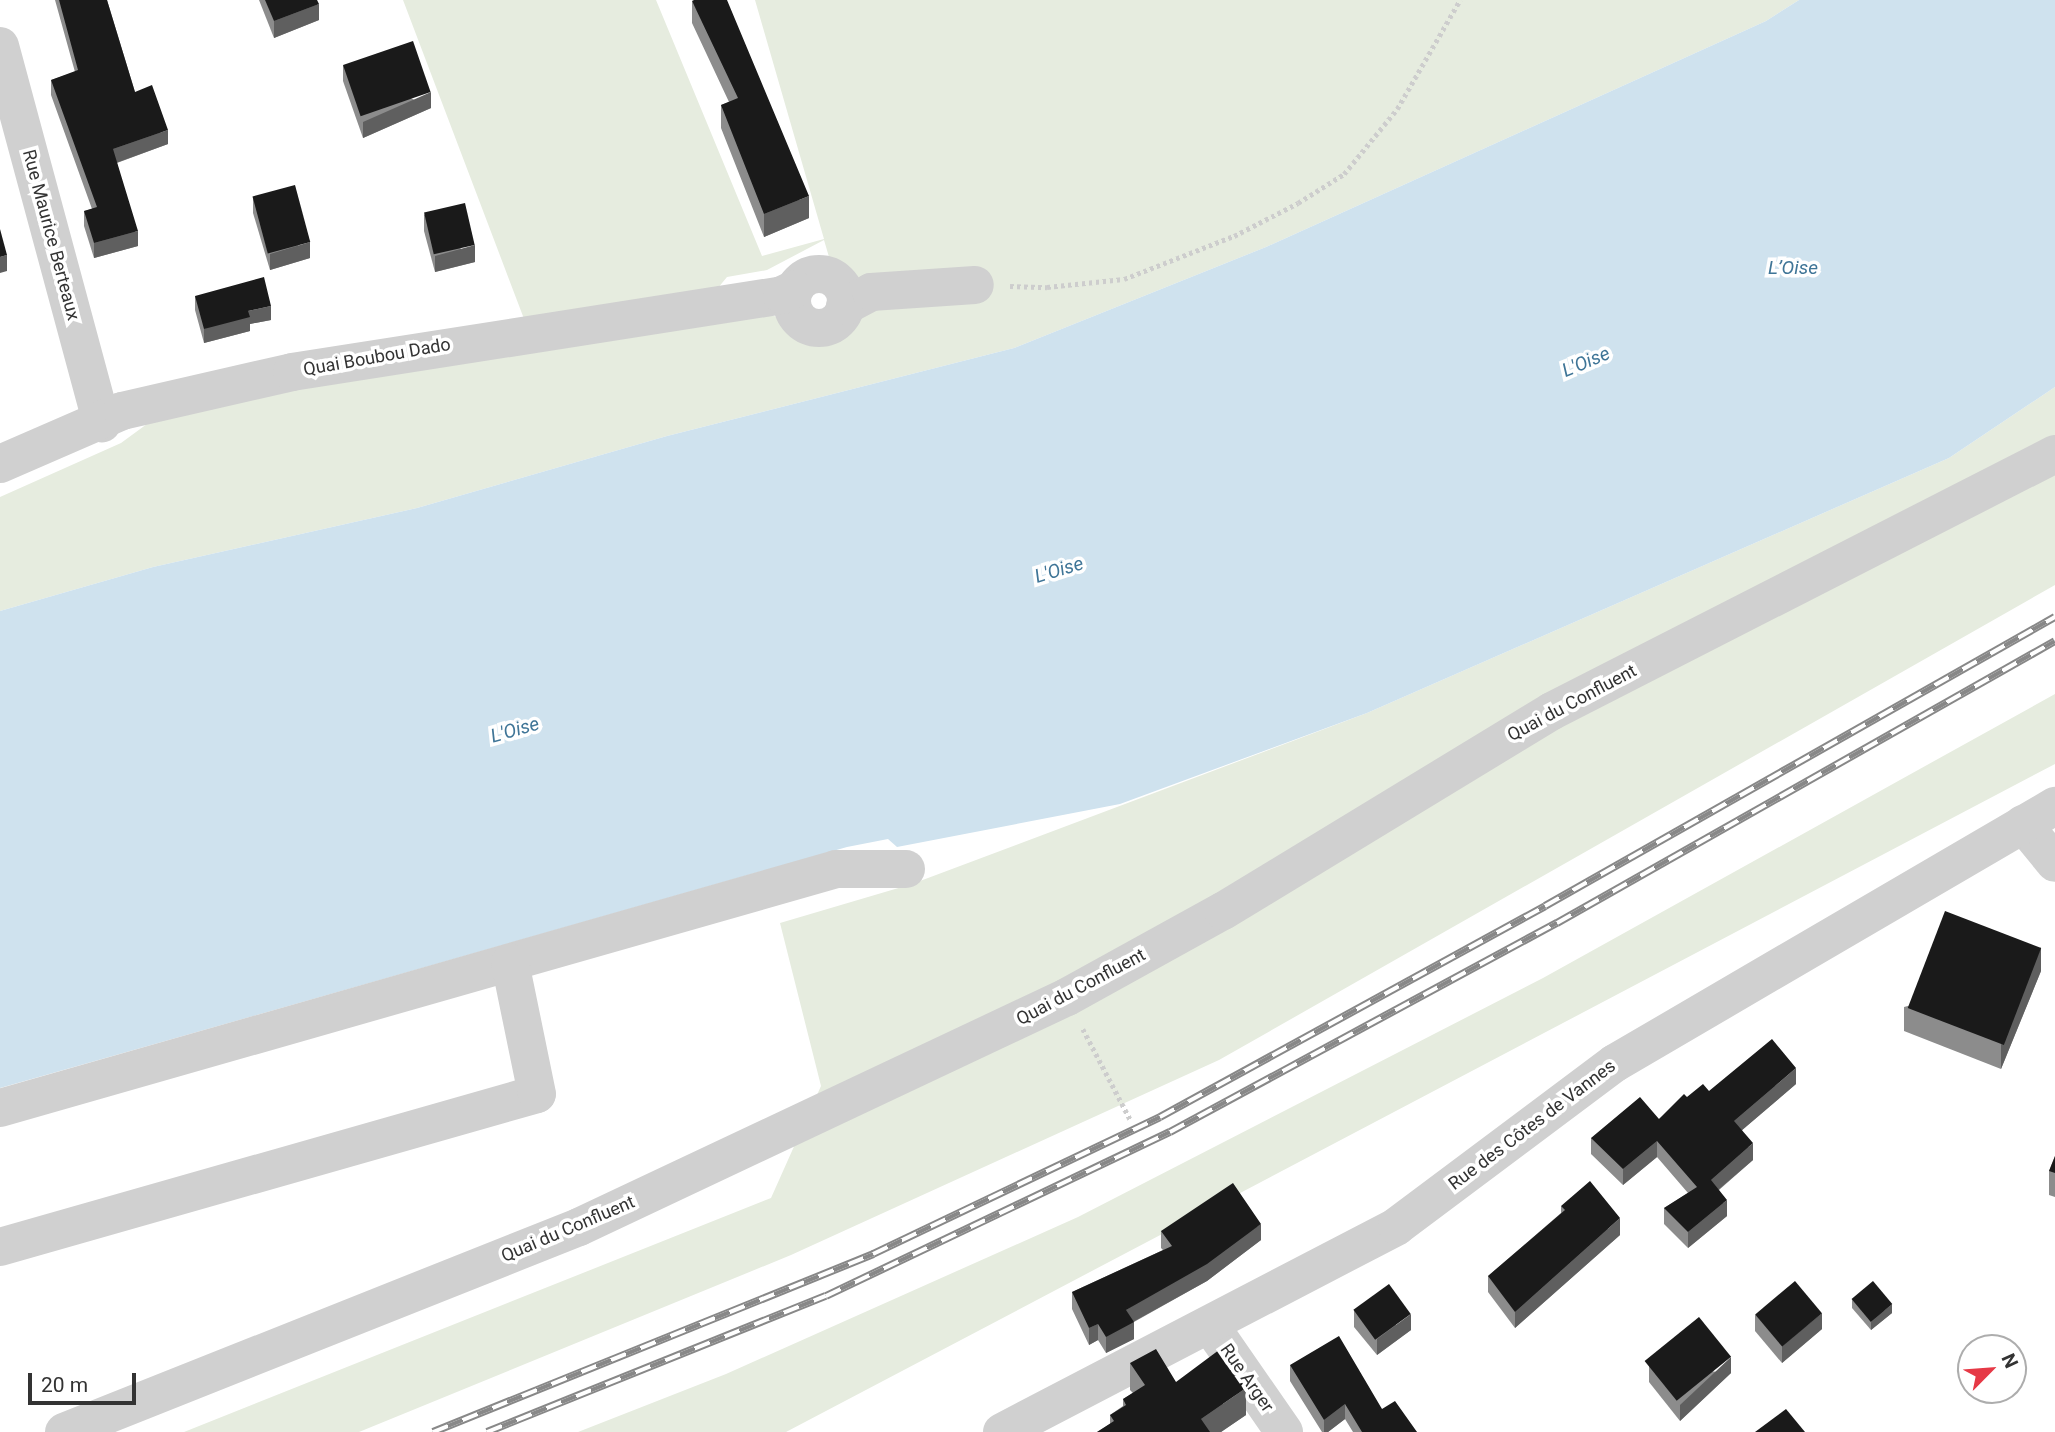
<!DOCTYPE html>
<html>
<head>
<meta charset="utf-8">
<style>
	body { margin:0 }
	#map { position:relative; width:2055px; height:1432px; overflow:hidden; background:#fff; font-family:Roboto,sans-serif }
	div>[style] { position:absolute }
	.green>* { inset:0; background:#e6ecdf }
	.water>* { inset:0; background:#cfe2ee }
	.path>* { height:4.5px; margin-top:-2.25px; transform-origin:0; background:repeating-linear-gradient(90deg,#cdcdcd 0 3.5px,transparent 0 7px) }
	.minor>* { height:38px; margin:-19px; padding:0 19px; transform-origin:19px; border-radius:19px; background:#d0d0d0 }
	.minor>.ring { margin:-19px; padding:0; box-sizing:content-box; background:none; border:38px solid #d0d0d0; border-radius:50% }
	.rail>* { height:8px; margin-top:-4px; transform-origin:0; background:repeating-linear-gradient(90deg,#fff 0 16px,#888 0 32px); box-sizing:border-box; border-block:2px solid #888 }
	.wall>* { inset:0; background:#8c8c8c }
	.shaded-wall>* { inset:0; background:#5f5f5f }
	.building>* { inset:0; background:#1a1a1a; transform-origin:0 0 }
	span { translate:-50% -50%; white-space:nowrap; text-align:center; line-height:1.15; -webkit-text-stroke:7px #fff; paint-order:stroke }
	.street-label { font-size:18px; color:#333 }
	.water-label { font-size:19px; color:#3f7597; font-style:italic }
	.north { position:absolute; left:1957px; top:1334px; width:70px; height:70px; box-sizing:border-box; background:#fff; border:2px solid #adadad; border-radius:50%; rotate:65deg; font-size:19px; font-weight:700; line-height:28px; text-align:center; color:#333 }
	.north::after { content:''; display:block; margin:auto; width:24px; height:32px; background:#e63946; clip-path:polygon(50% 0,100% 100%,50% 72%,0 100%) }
	.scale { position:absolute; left:28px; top:1373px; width:108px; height:32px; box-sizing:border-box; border:4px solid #333; border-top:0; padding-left:9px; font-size:21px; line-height:24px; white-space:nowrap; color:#333; -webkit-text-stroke:5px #fff; paint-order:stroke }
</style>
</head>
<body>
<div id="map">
	<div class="green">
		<i style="clip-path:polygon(403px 0,656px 0,762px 256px,824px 239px,755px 0,1799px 0,1766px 21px,1266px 247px,1014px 348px,667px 436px,417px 508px,153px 567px,0 611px,0 497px,121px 443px,162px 413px,349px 377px,754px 313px,780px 317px,799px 333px,817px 338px,837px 334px,849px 325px,824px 240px,767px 270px,727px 277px,703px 306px,529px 332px)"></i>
		<i style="clip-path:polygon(2055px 387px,2055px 585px,1219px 1060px,791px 1255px,359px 1432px,184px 1432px,771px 1198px,821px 1086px,780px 923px,912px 884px,1367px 713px,1949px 458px)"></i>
		<i style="clip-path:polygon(2055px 694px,2055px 764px,786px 1432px,578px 1432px,726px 1374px,1078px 1217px,1543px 978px)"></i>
	</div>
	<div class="water">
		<i style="clip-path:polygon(1799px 0,2055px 0,2055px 387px,1949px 458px,1367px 713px,1120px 804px,897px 847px,888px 839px,847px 847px,0 1088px,0 611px,153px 567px,417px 508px,667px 436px,1014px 348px,1266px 247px,1766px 21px)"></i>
	</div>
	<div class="path">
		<i style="left:1010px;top:286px;width:37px;rotate:2deg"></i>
		<i style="left:1047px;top:287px;width:77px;rotate:-5.9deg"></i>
		<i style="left:1124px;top:279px;width:118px;rotate:-21.4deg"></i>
		<i style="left:1234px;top:236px;width:72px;rotate:-27.3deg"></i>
		<i style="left:1298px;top:203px;width:54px;rotate:-32.2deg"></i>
		<i style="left:1344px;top:174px;width:84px;rotate:-50.8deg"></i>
		<i style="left:1397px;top:109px;width:126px;rotate:-60deg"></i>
		<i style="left:1083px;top:1029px;width:102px;rotate:62.4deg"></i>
	</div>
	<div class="minor">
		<i style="left:0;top:46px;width:391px;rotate:74.9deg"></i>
		<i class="ring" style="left:792px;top:274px;width:16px;height:16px"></i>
		<i style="left:845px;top:306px;width:30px;rotate:-28deg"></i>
		<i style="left:871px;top:292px;width:104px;rotate:-3.9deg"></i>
		<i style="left:0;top:464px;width:133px;rotate:-23.5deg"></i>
		<i style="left:122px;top:411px;width:174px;rotate:-12.9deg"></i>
		<i style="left:292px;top:372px;width:496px;rotate:-8.9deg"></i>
		<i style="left:782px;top:295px;width:14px;rotate:-25deg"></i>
		<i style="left:2023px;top:824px;width:50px;rotate:50.6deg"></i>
		<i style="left:0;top:1108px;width:869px;rotate:-15.95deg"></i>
		<i style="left:836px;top:869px;width:70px"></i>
		<i style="left:0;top:1247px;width:558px;rotate:-15.9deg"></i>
		<i style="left:537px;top:1094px;width:134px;rotate:-101.6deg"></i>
		<i style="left:1210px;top:1325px;width:130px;rotate:55.3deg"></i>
		<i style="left:64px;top:1432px;width:554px;rotate:-21.71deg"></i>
		<i style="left:579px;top:1227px;width:539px;rotate:-25.24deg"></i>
		<i style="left:1067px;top:997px;width:178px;rotate:-28.9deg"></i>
		<i style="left:1223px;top:911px;width:385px;rotate:-31.3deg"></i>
		<i style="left:1552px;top:711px;width:565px;rotate:-27.06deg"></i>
		<i style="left:1002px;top:1432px;width:445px;rotate:-27.5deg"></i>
		<i style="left:1397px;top:1226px;width:272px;rotate:-36.8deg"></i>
		<i style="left:1615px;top:1063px;width:510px;rotate:-30.29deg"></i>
	</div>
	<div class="rail">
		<i style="left:433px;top:1432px;width:475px;rotate:-22deg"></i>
		<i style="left:873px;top:1254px;width:318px;rotate:-25.5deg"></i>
		<i style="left:1160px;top:1117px;width:439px;rotate:-28.7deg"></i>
		<i style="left:1545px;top:906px;width:586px;rotate:-29.54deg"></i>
		<i style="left:487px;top:1432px;width:365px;rotate:-21.9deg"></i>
		<i style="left:826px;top:1296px;width:381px;rotate:-25.5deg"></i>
		<i style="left:1170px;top:1132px;width:440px;rotate:-28.4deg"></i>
		<i style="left:1557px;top:923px;width:572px;rotate:-29.52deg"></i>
	</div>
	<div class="wall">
		<i style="clip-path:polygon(55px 0,107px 0,135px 92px,168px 144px,117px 163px,138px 246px,94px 258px,84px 226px,84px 211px,92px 209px,51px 95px,51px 80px,75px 72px)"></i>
		<i style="clip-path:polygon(259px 0,317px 0,319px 20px,274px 38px)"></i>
		<i style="clip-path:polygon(692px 1px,809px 218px,764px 237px,721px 128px,721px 105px,729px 102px,692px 23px)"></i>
		<i style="clip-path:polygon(343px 65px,431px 108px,363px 138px,343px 81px)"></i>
		<i style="clip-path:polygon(253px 197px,310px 258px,270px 270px,253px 213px)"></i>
		<i style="clip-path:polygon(424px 214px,475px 262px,435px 272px,424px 231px)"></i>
		<i style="clip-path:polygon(195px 296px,271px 320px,250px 324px,250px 331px,204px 343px,195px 310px)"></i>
		<i style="clip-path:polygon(2041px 971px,2001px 1069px,1904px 1031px,1904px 1007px)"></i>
		<i style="clip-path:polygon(1796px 1084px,1742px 1130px,1753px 1160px,1719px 1190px,1727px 1216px,1688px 1248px,1664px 1224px,1664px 1208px,1688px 1193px,1657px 1157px,1623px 1185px,1591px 1154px,1591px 1138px,1659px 1119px,1687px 1097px,1709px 1091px)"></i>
		<i style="clip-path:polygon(2055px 1156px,2055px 1197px,2049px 1195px,2049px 1171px)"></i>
		<i style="clip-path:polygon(1561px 1206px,1620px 1235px,1515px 1328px,1488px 1292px,1488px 1276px,1561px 1213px)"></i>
		<i style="clip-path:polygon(1161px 1231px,1261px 1240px,1207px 1281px,1134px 1322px,1134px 1339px,1106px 1353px,1098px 1340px,1089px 1345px,1072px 1309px,1072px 1292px,1163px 1250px,1161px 1248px)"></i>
		<i style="clip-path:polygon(1852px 1300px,1892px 1313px,1871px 1330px,1852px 1308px)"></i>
		<i style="clip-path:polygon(1354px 1310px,1411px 1330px,1377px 1355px,1354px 1327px)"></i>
		<i style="clip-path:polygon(1755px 1315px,1822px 1329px,1782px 1363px,1755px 1331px)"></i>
		<i style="clip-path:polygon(1130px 1363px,1176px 1382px,1246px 1415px,1221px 1432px,1097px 1432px,1110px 1424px,1110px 1415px,1123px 1406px,1123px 1399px,1133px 1393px,1130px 1390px)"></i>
		<i style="clip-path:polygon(1290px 1365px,1382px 1409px,1417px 1432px,1353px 1432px,1345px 1419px,1328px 1432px,1322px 1432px,1290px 1381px)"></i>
		<i style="clip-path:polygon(1649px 1366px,1731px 1373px,1680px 1421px,1649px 1382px)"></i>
	</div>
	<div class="shaded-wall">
		<i style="clip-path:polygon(319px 4px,319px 20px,274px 38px,274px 21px)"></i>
		<i style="clip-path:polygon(431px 92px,431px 108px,363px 138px,363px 122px)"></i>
		<i style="clip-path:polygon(168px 130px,168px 144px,113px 164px,113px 149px)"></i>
		<i style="clip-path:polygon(809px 196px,809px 218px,764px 237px,764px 214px)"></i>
		<i style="clip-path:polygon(138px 231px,138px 246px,94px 258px,94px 243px)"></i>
		<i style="clip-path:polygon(310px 242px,310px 258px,270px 270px,270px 254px)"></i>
		<i style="clip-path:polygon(475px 245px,475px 262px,435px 272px,435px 256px)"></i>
		<i style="clip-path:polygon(7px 255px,7px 271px,0 273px,0 257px)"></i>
		<i style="clip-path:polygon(271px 306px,271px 320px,250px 324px,250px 331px,204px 343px,204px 329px,248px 311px)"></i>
		<i style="clip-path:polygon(2041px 947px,2041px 971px,2001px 1069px,2001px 1045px)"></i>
		<i style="clip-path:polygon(1796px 1068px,1796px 1084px,1734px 1137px,1734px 1121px)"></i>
		<i style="clip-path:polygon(1657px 1141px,1657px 1157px,1623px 1185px,1623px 1169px)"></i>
		<i style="clip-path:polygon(1753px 1143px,1753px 1160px,1711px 1196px,1711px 1180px)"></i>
		<i style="clip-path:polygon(1727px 1200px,1727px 1216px,1688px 1248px,1688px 1232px)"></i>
		<i style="clip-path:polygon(1620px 1218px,1620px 1235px,1515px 1328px,1515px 1312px)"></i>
		<i style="clip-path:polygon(1261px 1224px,1261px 1240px,1207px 1281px,1131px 1323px,1134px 1322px,1134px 1339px,1106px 1353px,1106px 1337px,1126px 1310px)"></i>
		<i style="clip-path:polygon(1892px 1304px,1892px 1313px,1871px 1330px,1871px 1322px)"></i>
		<i style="clip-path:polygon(1822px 1313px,1822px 1329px,1782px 1363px,1782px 1346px)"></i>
		<i style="clip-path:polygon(1411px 1314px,1411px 1330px,1377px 1355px,1377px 1339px)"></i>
		<i style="clip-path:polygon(1098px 1324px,1098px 1340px,1089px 1345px,1089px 1328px)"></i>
		<i style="clip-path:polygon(1731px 1357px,1731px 1373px,1680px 1421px,1680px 1405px)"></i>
		<i style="clip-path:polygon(1246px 1388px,1246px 1415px,1221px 1432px,1201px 1432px,1201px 1419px)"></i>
		<i style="clip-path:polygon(1345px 1404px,1345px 1419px,1328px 1432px,1324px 1432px,1324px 1420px)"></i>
	</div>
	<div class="building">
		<i style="clip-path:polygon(59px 0,107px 0,135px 92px,152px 85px,168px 130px,113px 149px,138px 231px,94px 243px,84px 211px,97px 207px,51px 80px,78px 70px)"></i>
		<i style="clip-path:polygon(265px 0,317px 0,319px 4px,274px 21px)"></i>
		<i style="clip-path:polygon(694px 0,727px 0,809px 196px,764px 214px,721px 105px,738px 98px,692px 1px)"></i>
		<i style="left:413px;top:41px;width:54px;height:74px;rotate:71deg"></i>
		<i style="left:295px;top:185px;width:59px;height:44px;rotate:75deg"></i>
		<i style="left:465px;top:203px;width:43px;height:42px;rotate:77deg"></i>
		<i style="clip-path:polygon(0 229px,7px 255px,0 257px)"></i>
		<i style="clip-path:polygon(264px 277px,271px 306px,248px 311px,250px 317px,204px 329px,195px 296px)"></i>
		<i style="left:1945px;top:911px;width:103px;height:104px;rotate:21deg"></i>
		<i style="clip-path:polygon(1772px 1039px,1796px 1068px,1734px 1121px,1753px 1143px,1711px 1180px,1727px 1200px,1688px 1232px,1664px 1208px,1697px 1187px,1657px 1141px,1623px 1169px,1591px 1138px,1640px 1097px,1659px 1119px,1684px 1094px,1687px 1097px,1703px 1084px,1709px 1091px)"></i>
		<i style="clip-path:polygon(2055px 1156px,2055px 1173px,2049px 1171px)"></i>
		<i style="clip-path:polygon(1590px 1181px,1620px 1218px,1515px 1312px,1488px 1276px,1565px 1210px,1561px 1206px)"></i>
		<i style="clip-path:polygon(1233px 1183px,1261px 1224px,1207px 1264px,1126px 1310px,1134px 1322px,1106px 1337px,1098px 1324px,1089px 1328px,1072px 1292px,1172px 1246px,1161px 1231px)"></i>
		<i style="left:1795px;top:1281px;width:42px;height:52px;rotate:50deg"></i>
		<i style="left:1873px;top:1281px;width:30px;height:28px;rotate:50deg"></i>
		<i style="left:1389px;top:1284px;width:37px;height:44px;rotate:54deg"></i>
		<i style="left:1699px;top:1317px;width:51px;height:70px;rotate:51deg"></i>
		<i style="clip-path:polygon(1339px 1336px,1382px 1409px,1395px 1401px,1417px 1432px,1362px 1432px,1345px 1404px,1324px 1420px,1290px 1365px)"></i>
		<i style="clip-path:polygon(1156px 1349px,1176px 1382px,1219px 1350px,1246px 1388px,1201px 1419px,1210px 1432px,1097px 1432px,1114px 1421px,1110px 1415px,1126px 1405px,1123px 1399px,1145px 1385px,1130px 1363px)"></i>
		<i style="clip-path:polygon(1786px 1409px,1805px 1432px,1755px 1432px)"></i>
	</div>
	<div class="street-label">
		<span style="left:51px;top:235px;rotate:75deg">Rue Maurice Berteaux</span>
		<span style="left:377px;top:357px;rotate:-10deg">Quai Boubou Dado</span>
		<span style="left:1572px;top:703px;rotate:-28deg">Quai du Confluent</span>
		<span style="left:1081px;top:987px;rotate:-28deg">Quai du Confluent</span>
		<span style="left:1532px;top:1125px;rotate:-37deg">Rue des Côtes de Vannes</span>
		<span style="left:568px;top:1229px;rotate:-23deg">Quai du Confluent</span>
		<span style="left:1247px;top:1378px;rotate:55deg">Rue Arger</span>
	</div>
	<div class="water-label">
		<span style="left:1793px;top:268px">L’Oise</span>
		<span style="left:1586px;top:362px;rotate:-23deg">L'Oise</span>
		<span style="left:1059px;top:570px;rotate:-17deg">L'Oise</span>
		<span style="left:515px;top:730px;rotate:-16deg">L'Oise</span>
	</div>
	<div class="north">N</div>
	<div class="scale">20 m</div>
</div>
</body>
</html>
